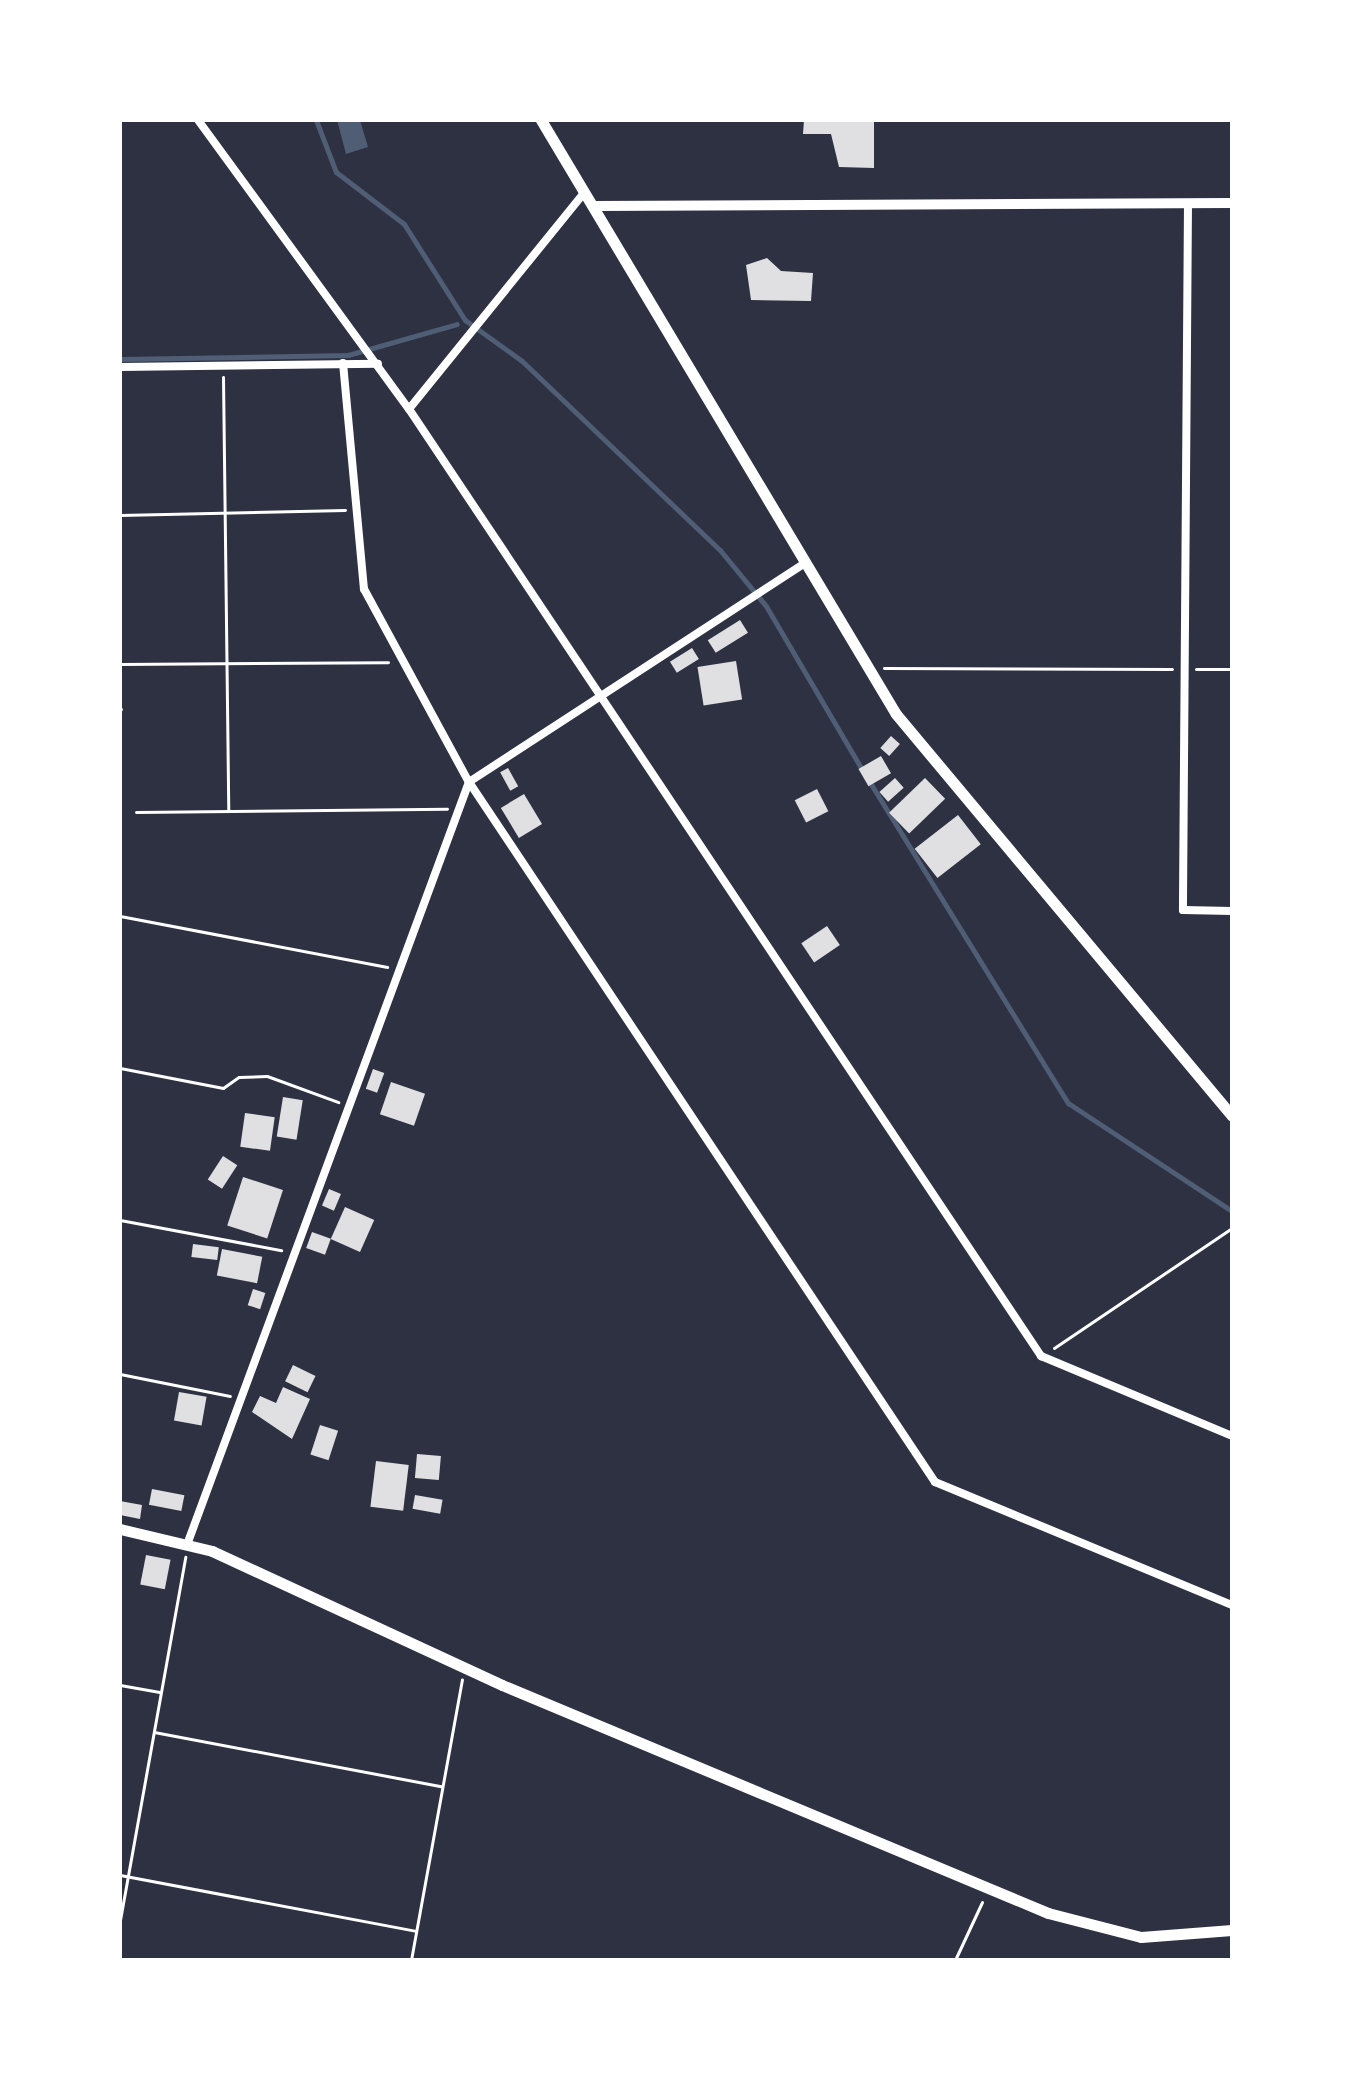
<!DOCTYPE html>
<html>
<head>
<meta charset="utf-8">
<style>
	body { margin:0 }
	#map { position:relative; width:1352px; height:2080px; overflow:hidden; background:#2d3142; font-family:"Exo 2",sans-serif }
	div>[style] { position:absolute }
	.water>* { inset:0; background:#4f5d75 }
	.stream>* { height:5px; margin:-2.5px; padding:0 2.5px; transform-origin:2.5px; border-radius:2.5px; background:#4f5d75 }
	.building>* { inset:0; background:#e0e0e3; transform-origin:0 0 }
	.path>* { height:3px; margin:-1.5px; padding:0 1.5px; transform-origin:1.5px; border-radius:1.5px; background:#fff }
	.minor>* { height:8px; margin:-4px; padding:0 4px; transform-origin:4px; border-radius:4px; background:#fff }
	.tertiary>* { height:10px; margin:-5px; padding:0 5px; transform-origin:5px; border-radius:5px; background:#fff }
	.secondary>* { height:11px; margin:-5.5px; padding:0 5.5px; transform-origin:5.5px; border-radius:5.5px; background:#fff }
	span { translate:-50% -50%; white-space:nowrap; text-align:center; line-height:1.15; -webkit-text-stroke:6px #fff; paint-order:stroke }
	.frame { position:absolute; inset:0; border:122px solid #fff; pointer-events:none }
</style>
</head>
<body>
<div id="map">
	<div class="water">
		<i style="clip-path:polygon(337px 120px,360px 120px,368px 147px,346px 154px)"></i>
	</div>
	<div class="stream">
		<i style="left:316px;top:120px;width:56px;rotate:69deg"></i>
		<i style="left:336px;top:172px;width:86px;rotate:37.4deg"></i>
		<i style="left:404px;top:224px;width:114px;rotate:57.6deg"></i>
		<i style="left:465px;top:320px;width:70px;rotate:35.7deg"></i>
		<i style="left:522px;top:361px;width:274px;rotate:43.7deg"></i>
		<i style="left:720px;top:550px;width:72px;rotate:50.6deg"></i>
		<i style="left:766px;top:606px;width:194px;rotate:59.6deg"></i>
		<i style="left:120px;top:359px;width:228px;rotate:-1deg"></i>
		<i style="left:348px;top:355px;width:113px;rotate:-15.9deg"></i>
		<i style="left:869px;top:781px;width:379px;rotate:58.3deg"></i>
		<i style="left:1068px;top:1103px;width:196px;rotate:33.4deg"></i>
	</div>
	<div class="building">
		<i style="clip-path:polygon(804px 120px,874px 120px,874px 168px,839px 167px,831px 134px,803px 134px)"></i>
		<i style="clip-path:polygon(767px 258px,781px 271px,813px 273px,811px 301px,751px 300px,746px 265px)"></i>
		<i style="left:740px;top:620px;width:15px;height:38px;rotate:58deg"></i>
		<i style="left:692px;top:648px;width:13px;height:26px;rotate:58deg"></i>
		<i style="left:736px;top:661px;width:39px;height:39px;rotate:81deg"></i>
		<i style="left:891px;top:736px;width:12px;height:16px;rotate:42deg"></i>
		<i style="left:881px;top:756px;width:20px;height:26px;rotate:60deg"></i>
		<i style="left:508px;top:768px;width:21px;height:9px;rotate:61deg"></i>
		<i style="left:895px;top:778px;width:13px;height:21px;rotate:48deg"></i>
		<i style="left:925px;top:778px;width:29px;height:50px;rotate:46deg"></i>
		<i style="left:817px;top:789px;width:25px;height:25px;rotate:63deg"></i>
		<i style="left:524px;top:794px;width:35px;height:27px;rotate:59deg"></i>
		<i style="left:958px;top:815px;width:37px;height:55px;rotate:52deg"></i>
		<i style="left:827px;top:926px;width:23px;height:31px;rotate:56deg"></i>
		<i style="left:373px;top:1069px;width:12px;height:21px;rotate:20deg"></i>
		<i style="left:391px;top:1082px;width:36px;height:34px;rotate:19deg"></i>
		<i style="left:283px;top:1097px;width:20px;height:40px;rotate:9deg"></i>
		<i style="left:245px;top:1113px;width:30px;height:34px;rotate:8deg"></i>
		<i style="left:223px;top:1156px;width:17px;height:28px;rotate:33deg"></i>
		<i style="left:243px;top:1177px;width:42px;height:51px;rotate:18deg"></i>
		<i style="left:329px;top:1189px;width:13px;height:18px;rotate:23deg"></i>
		<i style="left:345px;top:1207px;width:32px;height:35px;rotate:24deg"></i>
		<i style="left:312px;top:1232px;width:20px;height:17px;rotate:20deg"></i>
		<i style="left:193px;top:1244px;width:26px;height:13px;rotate:7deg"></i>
		<i style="left:222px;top:1249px;width:41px;height:27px;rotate:11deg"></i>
		<i style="left:253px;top:1289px;width:13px;height:17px;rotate:18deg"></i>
		<i style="left:293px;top:1365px;width:25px;height:18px;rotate:26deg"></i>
		<i style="clip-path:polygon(283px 1387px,310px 1399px,292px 1439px,252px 1412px,260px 1396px,276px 1403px)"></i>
		<i style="left:179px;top:1392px;width:28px;height:29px;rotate:10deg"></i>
		<i style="left:320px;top:1425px;width:19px;height:31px;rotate:18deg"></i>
		<i style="left:417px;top:1454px;width:24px;height:24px;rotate:5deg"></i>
		<i style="left:376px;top:1461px;width:33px;height:46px;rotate:7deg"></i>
		<i style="left:152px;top:1489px;width:33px;height:16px;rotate:11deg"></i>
		<i style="left:415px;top:1495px;width:28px;height:14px;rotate:10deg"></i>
		<i style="clip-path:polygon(120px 1501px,142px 1505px,140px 1519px,120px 1515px)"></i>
		<i style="left:146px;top:1555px;width:25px;height:30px;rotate:11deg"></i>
	</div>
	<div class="path">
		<i style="left:223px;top:377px;width:434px;rotate:89.3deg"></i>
		<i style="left:120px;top:515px;width:225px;rotate:-1.3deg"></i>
		<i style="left:120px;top:664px;width:268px;rotate:-0.4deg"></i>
		<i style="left:884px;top:668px;width:288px;rotate:0.2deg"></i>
		<i style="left:1196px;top:669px;width:36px"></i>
		<i style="left:120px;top:709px;width:1px"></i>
		<i style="left:136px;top:812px;width:311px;rotate:-0.6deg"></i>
		<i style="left:120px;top:916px;width:272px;rotate:10.8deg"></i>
		<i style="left:120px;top:1068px;width:105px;rotate:11deg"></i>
		<i style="left:223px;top:1088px;width:19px;rotate:-35deg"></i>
		<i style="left:239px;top:1077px;width:28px;rotate:-2deg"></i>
		<i style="left:267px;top:1076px;width:76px;rotate:20.1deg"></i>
		<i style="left:120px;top:1220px;width:164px;rotate:10.6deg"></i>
		<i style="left:1054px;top:1348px;width:215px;rotate:-34deg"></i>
		<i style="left:120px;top:1374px;width:112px;rotate:11.3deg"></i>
		<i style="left:120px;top:1685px;width:40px;rotate:10deg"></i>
		<i style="left:154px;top:1732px;width:292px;rotate:10.7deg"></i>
		<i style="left:120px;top:1875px;width:301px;rotate:10.7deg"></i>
		<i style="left:120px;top:1920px;width:369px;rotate:-79.8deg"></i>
		<i style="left:411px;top:1960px;width:285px;rotate:-79.7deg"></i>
		<i style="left:955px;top:1960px;width:64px;rotate:-65deg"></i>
	</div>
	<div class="minor">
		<i style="left:198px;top:120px;width:358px;rotate:53.9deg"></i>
		<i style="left:409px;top:409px;width:1139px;rotate:56.28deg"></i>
		<i style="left:1041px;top:1356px;width:207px;rotate:22.7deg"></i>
		<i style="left:1188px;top:203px;width:707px;rotate:90.41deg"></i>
		<i style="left:1183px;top:910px;width:49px;rotate:1.2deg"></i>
		<i style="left:343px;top:363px;width:227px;rotate:84.7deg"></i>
		<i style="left:364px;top:589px;width:220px;rotate:61.5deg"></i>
		<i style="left:469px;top:782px;width:841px;rotate:56.35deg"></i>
		<i style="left:935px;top:1482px;width:321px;rotate:22.5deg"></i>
		<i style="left:120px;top:367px;width:258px;rotate:-0.7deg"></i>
		<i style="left:409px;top:409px;width:277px;rotate:-51deg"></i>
		<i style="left:188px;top:1542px;width:810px;rotate:-69.71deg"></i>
		<i style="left:469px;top:782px;width:400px;rotate:-33.1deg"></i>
	</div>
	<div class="tertiary">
		<i style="left:594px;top:206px;width:638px;rotate:-0.27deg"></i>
	</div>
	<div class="secondary">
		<i style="left:541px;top:120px;width:692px;rotate:59.14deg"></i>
		<i style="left:896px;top:714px;width:524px;rotate:50.11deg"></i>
		<i style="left:120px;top:1529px;width:95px;rotate:13.4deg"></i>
		<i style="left:212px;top:1551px;width:319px;rotate:24.8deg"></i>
		<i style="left:502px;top:1685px;width:592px;rotate:22.66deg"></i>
		<i style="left:1048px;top:1913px;width:96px;rotate:14.5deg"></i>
		<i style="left:1141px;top:1937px;width:91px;rotate:-4.4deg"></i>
	</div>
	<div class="frame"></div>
</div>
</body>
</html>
